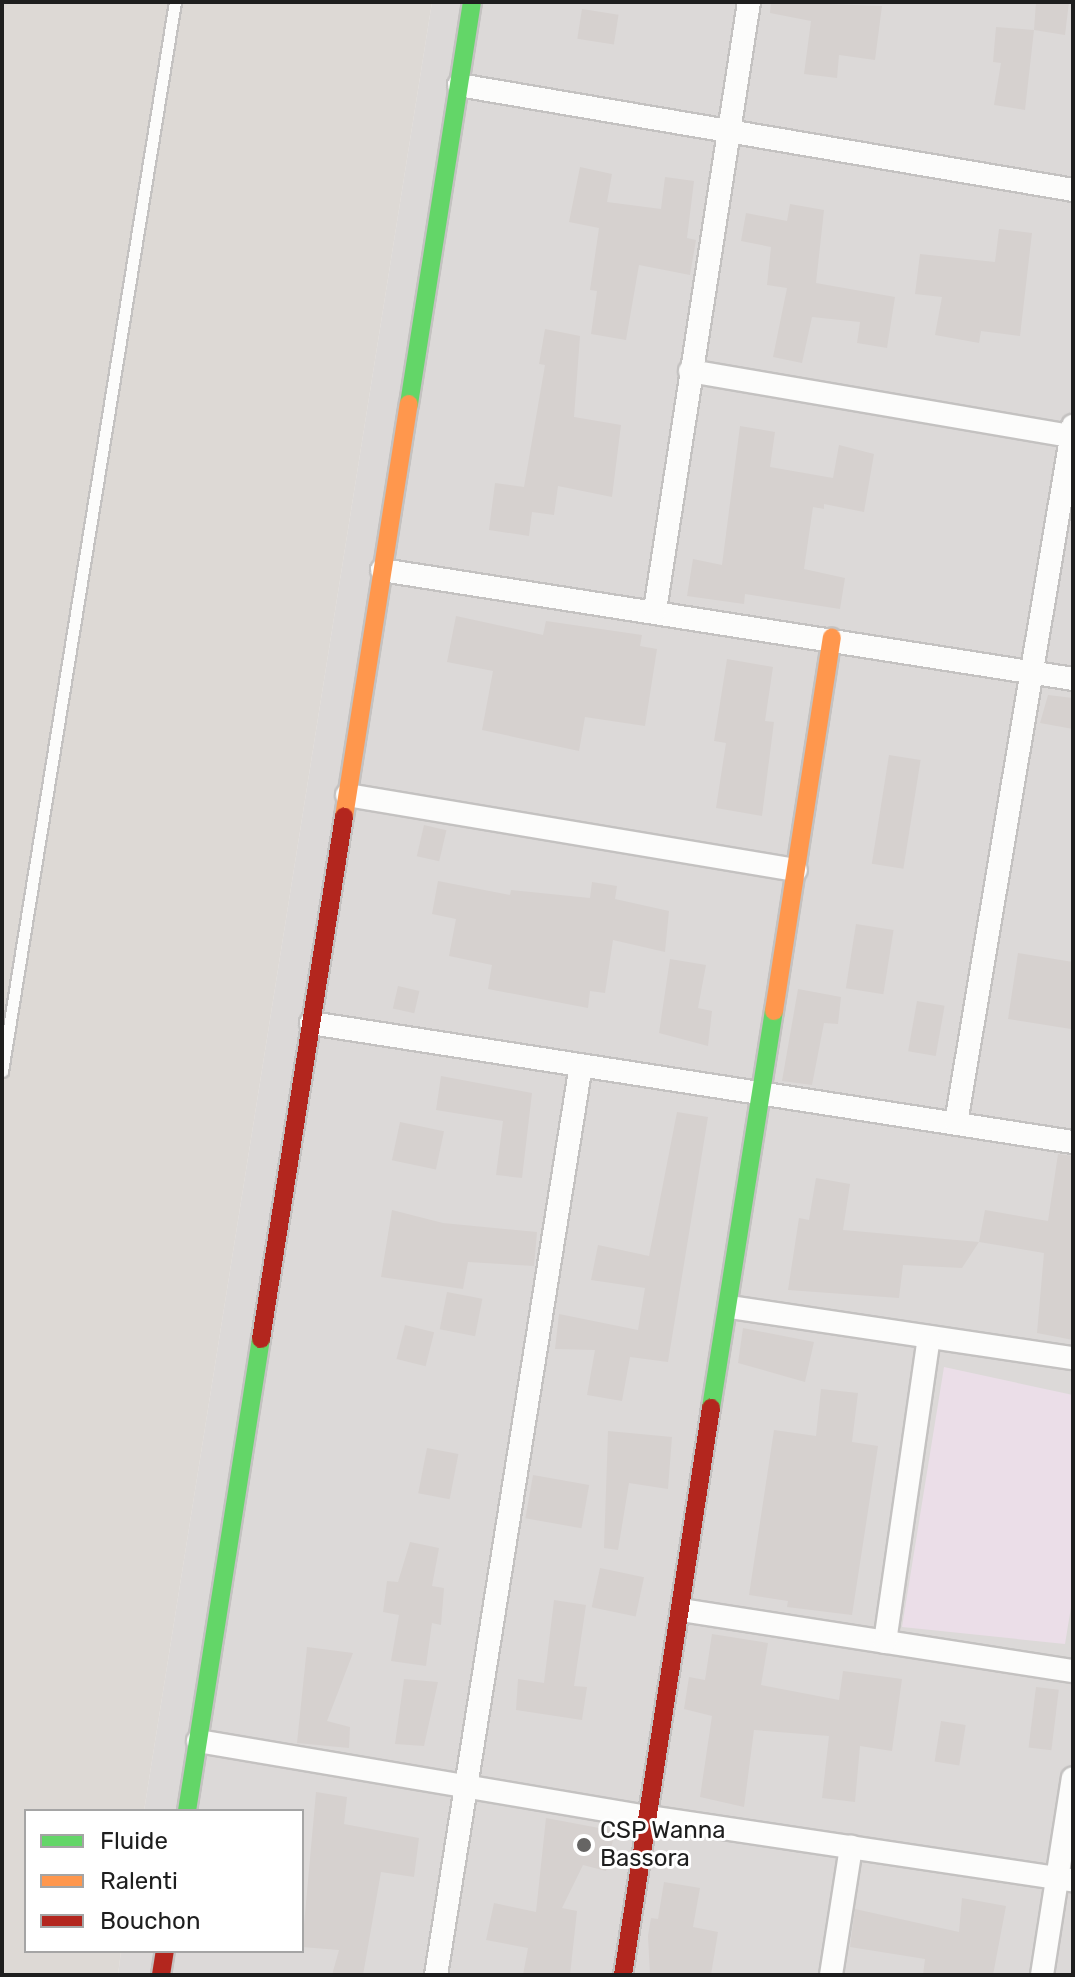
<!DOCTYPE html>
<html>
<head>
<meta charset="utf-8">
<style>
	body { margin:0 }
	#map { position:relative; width:1075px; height:1977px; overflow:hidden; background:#ede9e6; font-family:Rubik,sans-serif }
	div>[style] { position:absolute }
	.residential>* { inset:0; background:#dcd9d8 }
	.industrial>* { inset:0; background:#ebdee8 }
	.airport>* { inset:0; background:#ddd9d5 }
	.building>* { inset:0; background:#d6d1cf; transform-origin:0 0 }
	.roads { filter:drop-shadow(2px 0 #c4c2c1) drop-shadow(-2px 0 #c4c2c1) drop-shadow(0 2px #c4c2c1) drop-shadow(0 -2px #c4c2c1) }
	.lane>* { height:11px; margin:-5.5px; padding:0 5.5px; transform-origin:5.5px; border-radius:5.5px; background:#fcfcfb }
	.street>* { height:22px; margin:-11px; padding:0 11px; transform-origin:11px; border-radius:11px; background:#fcfcfb }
	.fast>* { height:18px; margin:-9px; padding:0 9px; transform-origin:9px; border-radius:9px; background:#63d668 }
	.slow>* { height:18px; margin:-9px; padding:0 9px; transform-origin:9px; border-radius:9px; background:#ff974d }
	.jam>* { height:18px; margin:-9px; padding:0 9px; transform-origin:9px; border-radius:9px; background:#b3261e }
	.dots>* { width:22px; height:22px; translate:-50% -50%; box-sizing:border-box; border:4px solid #fff; border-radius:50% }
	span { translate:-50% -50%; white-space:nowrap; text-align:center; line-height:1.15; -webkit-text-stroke:6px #fff; paint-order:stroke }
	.poi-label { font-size:24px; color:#1e1e1e }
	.left { translate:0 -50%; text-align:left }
	.frame { position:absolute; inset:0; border:4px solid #1e1e1e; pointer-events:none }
	.legend { position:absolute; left:24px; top:1809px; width:280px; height:144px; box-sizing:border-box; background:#fff; border:2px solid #a5a5a5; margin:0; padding:10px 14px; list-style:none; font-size:24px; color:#1e1e1e }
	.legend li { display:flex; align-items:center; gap:16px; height:40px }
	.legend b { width:40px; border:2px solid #a5a5a5 }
</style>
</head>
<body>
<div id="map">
	<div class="residential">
		<i style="clip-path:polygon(432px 2px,1073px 2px,1073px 1975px,118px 1975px,121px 1951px,302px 1951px,302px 1811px,144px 1811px)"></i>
	</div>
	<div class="industrial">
		<i style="clip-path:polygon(944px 1367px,1073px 1395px,1073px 1595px,1065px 1644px,902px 1627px)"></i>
	</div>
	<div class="airport">
		<i style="clip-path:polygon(2px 2px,432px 2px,144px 1811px,26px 1811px,26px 1951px,121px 1951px,118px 1975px,2px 1975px)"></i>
	</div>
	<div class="building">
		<i style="clip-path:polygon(771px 2px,882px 6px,875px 60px,839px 55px,837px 78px,804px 74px,811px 21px,770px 13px)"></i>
		<i style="clip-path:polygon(1036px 2px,1069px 2px,1065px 35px,1034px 30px)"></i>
		<i style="left:582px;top:9px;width:37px;height:30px;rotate:9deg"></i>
		<i style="clip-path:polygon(996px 27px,1034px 30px,1025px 110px,994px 105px,1001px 63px,993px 62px)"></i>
		<i style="clip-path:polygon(580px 167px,612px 174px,607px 202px,661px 209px,665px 177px,694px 181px,687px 238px,696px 240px,690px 275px,639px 265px,626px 340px,591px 334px,597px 291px,590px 290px,599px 228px,569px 222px)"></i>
		<i style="clip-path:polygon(790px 204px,824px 210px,816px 283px,895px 297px,887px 348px,857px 343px,860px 322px,812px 317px,802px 363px,773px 357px,787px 288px,767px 285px,771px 247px,741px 241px,746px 213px,787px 221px)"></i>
		<i style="clip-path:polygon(999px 229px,1032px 233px,1020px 336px,981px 331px,979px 343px,935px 335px,942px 297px,915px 294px,920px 254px,995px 262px)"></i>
		<i style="clip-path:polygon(545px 329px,580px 336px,574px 417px,621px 425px,612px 497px,558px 486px,554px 515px,532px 512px,529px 536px,489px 530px,495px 483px,524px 487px,545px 365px,539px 364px)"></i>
		<i style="clip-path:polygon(740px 426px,775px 432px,770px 467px,833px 478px,839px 445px,874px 454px,864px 512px,824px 504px,824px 509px,813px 507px,804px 569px,845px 578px,840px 609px,745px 594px,744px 604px,687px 596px,693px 559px,722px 565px)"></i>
		<i style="clip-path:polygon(456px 616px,543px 635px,546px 621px,642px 635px,640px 646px,657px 649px,645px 726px,585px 717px,579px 751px,482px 730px,493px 671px,447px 662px)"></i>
		<i style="clip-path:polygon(727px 659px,773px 667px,765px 721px,774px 722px,762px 816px,716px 808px,726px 743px,714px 741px)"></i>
		<i style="clip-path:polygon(1048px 695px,1073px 698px,1073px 729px,1040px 723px)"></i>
		<i style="left:889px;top:755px;width:32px;height:110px;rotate:9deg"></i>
		<i style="left:424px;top:825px;width:23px;height:32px;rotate:13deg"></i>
		<i style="clip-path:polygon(438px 881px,510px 895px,511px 890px,590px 898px,592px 882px,617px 886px,615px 899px,669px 911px,665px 952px,613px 940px,605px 993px,590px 991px,588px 1008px,488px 989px,492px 965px,449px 956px,456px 919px,432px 914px)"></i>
		<i style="left:856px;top:924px;width:38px;height:65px;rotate:9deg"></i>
		<i style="clip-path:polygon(1018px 953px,1073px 962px,1071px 1029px,1008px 1019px)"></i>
		<i style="clip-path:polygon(670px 959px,706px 965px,698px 1008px,712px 1011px,708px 1046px,659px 1033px)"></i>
		<i style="left:398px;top:986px;width:22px;height:23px;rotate:13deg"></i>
		<i style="clip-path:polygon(798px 989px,841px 997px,838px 1024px,824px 1023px,812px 1085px,782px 1081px)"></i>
		<i style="left:917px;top:1001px;width:28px;height:51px;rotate:10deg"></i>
		<i style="clip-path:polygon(441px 1076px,532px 1093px,522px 1178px,496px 1175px,503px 1121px,436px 1110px)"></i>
		<i style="clip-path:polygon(677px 1112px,708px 1117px,668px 1362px,630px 1357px,622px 1401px,587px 1395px,595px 1350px,555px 1349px,559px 1314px,638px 1330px,645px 1288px,591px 1280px,598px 1245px,649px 1256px)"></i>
		<i style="left:400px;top:1122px;width:45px;height:39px;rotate:12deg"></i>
		<i style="clip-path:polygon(1058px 1154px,1073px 1156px,1073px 1340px,1037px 1333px,1044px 1253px,979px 1242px,985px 1210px,1048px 1221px)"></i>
		<i style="clip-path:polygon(816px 1178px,850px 1184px,843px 1230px,979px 1242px,962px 1268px,903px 1265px,899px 1298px,788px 1290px,799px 1218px,809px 1220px)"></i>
		<i style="clip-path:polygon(392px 1210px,443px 1223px,537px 1232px,534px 1266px,468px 1262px,463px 1289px,381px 1277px)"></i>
		<i style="left:447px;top:1292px;width:36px;height:38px;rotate:11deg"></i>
		<i style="left:405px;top:1325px;width:30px;height:35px;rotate:14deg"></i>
		<i style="clip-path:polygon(743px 1328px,814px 1342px,805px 1382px,738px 1363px)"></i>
		<i style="clip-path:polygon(821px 1389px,858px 1393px,852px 1442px,878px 1446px,852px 1615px,787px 1607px,788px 1601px,749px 1595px,774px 1430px,816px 1436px)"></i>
		<i style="clip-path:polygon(608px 1431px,672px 1437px,668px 1489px,629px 1483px,618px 1550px,604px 1548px)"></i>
		<i style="left:427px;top:1448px;width:32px;height:46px;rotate:11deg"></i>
		<i style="left:533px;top:1475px;width:57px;height:44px;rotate:10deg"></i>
		<i style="clip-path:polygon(410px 1542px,439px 1548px,432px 1586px,444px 1588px,441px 1625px,432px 1623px,426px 1666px,391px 1661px,399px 1615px,383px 1612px,387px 1581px,398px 1582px)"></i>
		<i style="left:600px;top:1568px;width:45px;height:40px;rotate:12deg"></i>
		<i style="clip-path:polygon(554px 1600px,586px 1605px,574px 1686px,587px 1687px,582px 1720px,516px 1710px,518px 1679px,544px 1683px)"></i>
		<i style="clip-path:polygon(712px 1634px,768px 1643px,761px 1685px,839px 1700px,843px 1671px,902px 1679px,892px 1751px,860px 1746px,855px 1802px,822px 1798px,829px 1736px,754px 1730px,744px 1807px,700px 1797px,712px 1716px,684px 1709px,689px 1677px,705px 1680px)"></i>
		<i style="clip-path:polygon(307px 1647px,353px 1653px,327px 1721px,350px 1727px,349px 1748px,297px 1743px)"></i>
		<i style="clip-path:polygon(404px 1679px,438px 1682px,424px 1746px,395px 1744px)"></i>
		<i style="left:1036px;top:1687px;width:23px;height:61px;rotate:7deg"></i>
		<i style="left:941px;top:1721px;width:25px;height:41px;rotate:9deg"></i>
		<i style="clip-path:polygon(316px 1792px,347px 1797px,344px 1824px,419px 1838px,414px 1877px,381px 1872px,363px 1975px,332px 1975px,339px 1950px,302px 1947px)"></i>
		<i style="clip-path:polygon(546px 1818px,615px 1831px,606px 1871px,583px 1865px,562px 1908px,577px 1911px,570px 1975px,523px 1975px,528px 1948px,486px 1940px,494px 1903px,536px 1912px)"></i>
		<i style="clip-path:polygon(664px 1882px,700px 1888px,693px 1927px,718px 1932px,711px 1975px,650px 1975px,648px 1936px,651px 1918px,658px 1919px)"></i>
		<i style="clip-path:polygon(962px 1898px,1006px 1906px,993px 1975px,923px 1975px,925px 1959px,850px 1947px,855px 1909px,959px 1932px)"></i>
	</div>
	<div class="roads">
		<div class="lane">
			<i style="left:2px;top:1071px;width:1083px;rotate:-80.81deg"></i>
		</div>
		<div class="street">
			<i style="left:459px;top:85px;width:623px;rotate:9.7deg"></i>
			<i style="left:690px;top:371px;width:387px;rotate:9.7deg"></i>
			<i style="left:382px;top:570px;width:700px;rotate:8.96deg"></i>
			<i style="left:655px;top:610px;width:615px;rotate:-81.21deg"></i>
			<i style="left:347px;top:795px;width:455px;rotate:9.5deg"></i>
			<i style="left:311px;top:1023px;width:771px;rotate:8.88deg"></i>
			<i style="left:956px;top:1123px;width:707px;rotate:-80.47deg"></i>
			<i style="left:730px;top:1307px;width:347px;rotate:8.5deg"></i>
			<i style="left:682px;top:1610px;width:396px;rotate:8.9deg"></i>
			<i style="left:885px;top:1642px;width:308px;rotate:-81.8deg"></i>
			<i style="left:198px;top:1741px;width:457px;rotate:9.6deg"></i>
			<i style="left:649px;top:1817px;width:429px;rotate:8.5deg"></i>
			<i style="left:436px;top:1975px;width:921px;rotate:-80.95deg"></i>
			<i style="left:831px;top:1975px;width:130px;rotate:-81.1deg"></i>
			<i style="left:1042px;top:1975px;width:199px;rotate:-81.1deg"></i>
		</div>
		<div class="fast">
			<i style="left:409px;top:404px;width:407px;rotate:-81.1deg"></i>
			<i style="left:711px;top:1408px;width:402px;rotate:-81deg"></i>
			<i style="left:187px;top:1811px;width:478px;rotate:-81.1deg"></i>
		</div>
		<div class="slow">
			<i style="left:344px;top:817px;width:418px;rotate:-81.1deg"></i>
			<i style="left:774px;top:1011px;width:378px;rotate:-81.2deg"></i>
		</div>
		<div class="jam">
			<i style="left:261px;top:1339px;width:529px;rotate:-80.97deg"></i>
			<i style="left:161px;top:1975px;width:24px;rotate:-81deg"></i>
			<i style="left:623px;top:1975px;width:574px;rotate:-81.18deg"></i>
		</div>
	</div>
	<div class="dots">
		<i style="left:584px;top:1845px;background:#666564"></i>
	</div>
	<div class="poi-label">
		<span class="left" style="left:600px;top:1845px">CSP Wanna<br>Bassora</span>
	</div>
	<div class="frame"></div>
	<ul class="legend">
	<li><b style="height:10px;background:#63d668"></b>Fluide</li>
	<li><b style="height:10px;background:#ff974d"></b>Ralenti</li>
	<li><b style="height:10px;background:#b3261e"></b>Bouchon</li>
	</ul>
</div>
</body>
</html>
